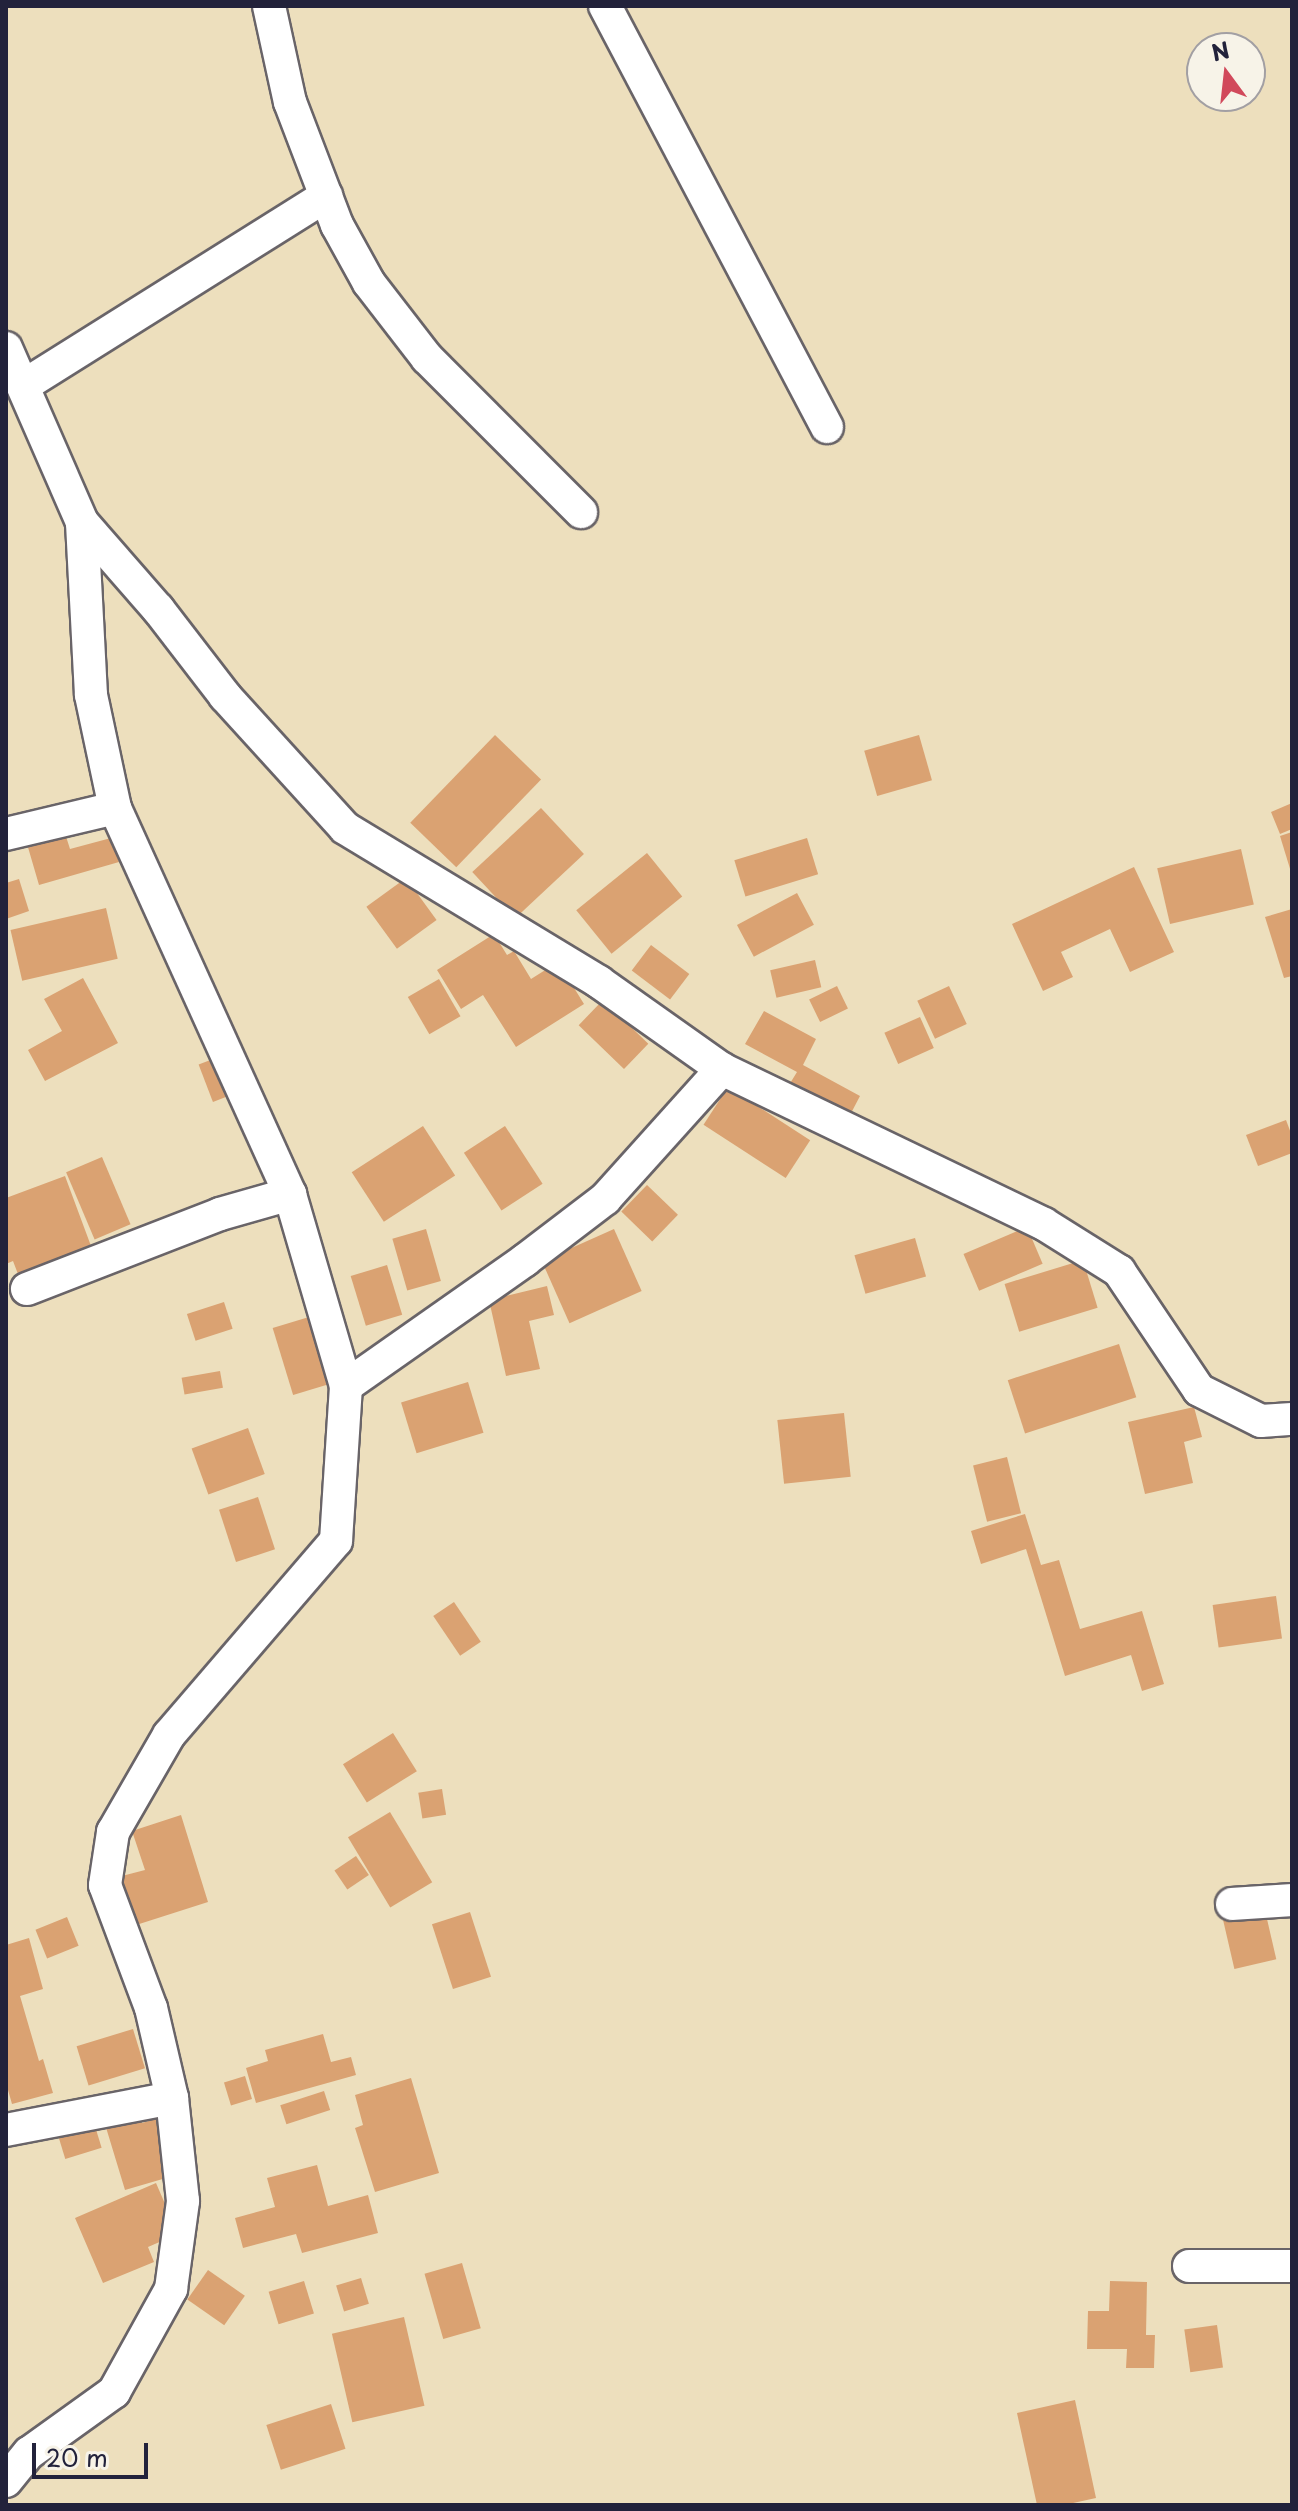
<!DOCTYPE html>
<html>
<head>
<meta charset="utf-8">
<style>
	body { margin:0 }
	#map { position:relative; width:1298px; height:2511px; overflow:hidden; background:#eddfbd; font-family:"Playpen Sans",sans-serif }
	div>[style] { position:absolute }
	.building>* { inset:0; background:#daa272; transform-origin:0 0 }
	.roads { filter:drop-shadow(2px 0 #696468) drop-shadow(-2px 0 #696468) drop-shadow(0 2px #696468) drop-shadow(0 -2px #696468) }
	.minor>* { height:32px; margin:-16px; padding:0 16px; transform-origin:16px; border-radius:16px; background:#fff }
	span { translate:-50% -50%; white-space:nowrap; text-align:center; line-height:1.15; -webkit-text-stroke:6px #f7f3e8; paint-order:stroke }
	.frame { position:absolute; inset:0; border:8px solid #22223b; pointer-events:none }
	.north { position:absolute; left:1186px; top:32px; width:80px; height:80px; box-sizing:border-box; background:#f7f3e8; border:2px solid #a29fa3; border-radius:50%; rotate:345deg; font-size:22px; font-weight:700; line-height:32px; text-align:center; color:#22223b }
	.north::after { content:''; display:block; margin:auto; width:28px; height:36px; background:#d1495b; clip-path:polygon(50% 0,100% 100%,50% 72%,0 100%) }
	.scale { position:absolute; left:32px; top:2443px; width:116px; height:36px; box-sizing:border-box; border:4px solid #22223b; border-top:0; padding-left:10px; font-size:24px; line-height:28px; white-space:nowrap; color:#22223b; -webkit-text-stroke:6px #f7f3e8; paint-order:stroke }
</style>
</head>
<body>
<div id="map">
	<div class="building">
		<i style="left:495px;top:735px;width:64px;height:122px;rotate:44deg"></i>
		<i style="left:919px;top:735px;width:47px;height:57px;rotate:74deg"></i>
		<i style="clip-path:polygon(1292px 803px,1292px 829px,1280px 834px,1271px 812px)"></i>
		<i style="left:541px;top:808px;width:63px;height:94px;rotate:47deg"></i>
		<i style="clip-path:polygon(63px 827px,70px 849px,111px 838px,119px 862px,39px 885px,25px 837px)"></i>
		<i style="clip-path:polygon(1292px 832px,1292px 872px,1291px 872px,1280px 836px)"></i>
		<i style="left:807px;top:838px;width:38px;height:76px;rotate:73deg"></i>
		<i style="left:1241px;top:849px;width:57px;height:86px;rotate:77deg"></i>
		<i style="left:647px;top:853px;width:56px;height:91px;rotate:51deg"></i>
		<i style="clip-path:polygon(1134px 867px,1174px 952px,1130px 972px,1110px 929px,1061px 952px,1073px 977px,1043px 991px,1012px 924px)"></i>
		<i style="left:406px;top:878px;width:52px;height:49px;rotate:54deg"></i>
		<i style="clip-path:polygon(19px 879px,29px 911px,6px 919px,6px 883px)"></i>
		<i style="left:797px;top:893px;width:36px;height:68px;rotate:62deg"></i>
		<i style="left:106px;top:908px;width:52px;height:98px;rotate:77deg"></i>
		<i style="clip-path:polygon(1292px 909px,1292px 976px,1284px 978px,1265px 917px)"></i>
		<i style="clip-path:polygon(494px 934px,507px 955px,514px 951px,531px 979px,558px 962px,584px 1004px,516px 1047px,483px 995px,461px 1009px,437px 970px)"></i>
		<i style="left:651px;top:945px;width:48px;height:32px;rotate:37deg"></i>
		<i style="left:815px;top:960px;width:28px;height:46px;rotate:77deg"></i>
		<i style="clip-path:polygon(83px 978px,118px 1043px,45px 1081px,28px 1050px,62px 1031px,44px 999px)"></i>
		<i style="left:439px;top:979px;width:43px;height:36px;rotate:60deg"></i>
		<i style="left:837px;top:986px;width:25px;height:31px;rotate:64deg"></i>
		<i style="left:949px;top:986px;width:42px;height:35px;rotate:65deg"></i>
		<i style="left:603px;top:1000px;width:63px;height:35px;rotate:44deg"></i>
		<i style="clip-path:polygon(764px 1011px,816px 1039px,803px 1065px,860px 1096px,849px 1117px,789px 1085px,797px 1072px,745px 1044px)"></i>
		<i style="left:920px;top:1017px;width:34px;height:39px;rotate:66deg"></i>
		<i style="left:221px;top:1056px;width:40px;height:24px;rotate:69deg"></i>
		<i style="left:728px;top:1087px;width:98px;height:45px;rotate:33deg"></i>
		<i style="clip-path:polygon(1286px 1120px,1292px 1136px,1292px 1153px,1258px 1166px,1246px 1135px)"></i>
		<i style="left:423px;top:1126px;width:59px;height:85px;rotate:57deg"></i>
		<i style="left:505px;top:1126px;width:69px;height:49px;rotate:57deg"></i>
		<i style="left:102px;top:1157px;width:73px;height:39px;rotate:67deg"></i>
		<i style="clip-path:polygon(65px 1176px,91px 1246px,48px 1262px,51px 1270px,21px 1282px,13px 1261px,6px 1264px,6px 1198px)"></i>
		<i style="left:647px;top:1185px;width:43px;height:37px;rotate:44deg"></i>
		<i style="left:1027px;top:1227px;width:40px;height:69px;rotate:67deg"></i>
		<i style="left:426px;top:1229px;width:54px;height:35px;rotate:74deg"></i>
		<i style="left:614px;top:1229px;width:68px;height:79px;rotate:66deg"></i>
		<i style="left:915px;top:1238px;width:40px;height:63px;rotate:74deg"></i>
		<i style="left:1083px;top:1260px;width:50px;height:82px;rotate:73deg"></i>
		<i style="left:387px;top:1265px;width:52px;height:38px;rotate:73deg"></i>
		<i style="clip-path:polygon(547px 1286px,554px 1315px,529px 1321px,540px 1369px,506px 1376px,489px 1300px)"></i>
		<i style="left:224px;top:1302px;width:28px;height:39px;rotate:72deg"></i>
		<i style="left:309px;top:1317px;width:70px;height:38px;rotate:73deg"></i>
		<i style="left:1119px;top:1344px;width:56px;height:117px;rotate:72deg"></i>
		<i style="left:220px;top:1371px;width:17px;height:39px;rotate:80deg"></i>
		<i style="left:468px;top:1382px;width:53px;height:70px;rotate:73deg"></i>
		<i style="clip-path:polygon(1194px 1407px,1202px 1437px,1184px 1442px,1193px 1483px,1145px 1494px,1128px 1422px)"></i>
		<i style="left:844px;top:1413px;width:64px;height:67px;rotate:84deg"></i>
		<i style="left:248px;top:1428px;width:49px;height:60px;rotate:70deg"></i>
		<i style="left:1007px;top:1457px;width:58px;height:35px;rotate:76deg"></i>
		<i style="left:258px;top:1497px;width:55px;height:41px;rotate:72deg"></i>
		<i style="clip-path:polygon(1025px 1514px,1041px 1565px,1059px 1560px,1080px 1629px,1142px 1611px,1164px 1684px,1142px 1691px,1131px 1655px,1065px 1676px,1026px 1549px,981px 1564px,971px 1531px)"></i>
		<i style="left:1276px;top:1596px;width:43px;height:64px;rotate:82deg"></i>
		<i style="left:454px;top:1602px;width:48px;height:25px;rotate:56deg"></i>
		<i style="left:393px;top:1733px;width:45px;height:59px;rotate:58deg"></i>
		<i style="left:442px;top:1789px;width:26px;height:24px;rotate:81deg"></i>
		<i style="left:390px;top:1812px;width:82px;height:49px;rotate:59deg"></i>
		<i style="clip-path:polygon(181px 1815px,208px 1902px,133px 1926px,118px 1877px,145px 1870px,132px 1831px)"></i>
		<i style="left:356px;top:1856px;width:23px;height:26px;rotate:56deg"></i>
		<i style="left:1261px;top:1893px;width:68px;height:43px;rotate:77deg"></i>
		<i style="left:470px;top:1912px;width:68px;height:40px;rotate:72deg"></i>
		<i style="left:67px;top:1917px;width:31px;height:34px;rotate:68deg"></i>
		<i style="clip-path:polygon(29px 1938px,43px 1989px,20px 1996px,39px 2061px,43px 2059px,53px 2093px,12px 2104px,6px 2083px,6px 1945px)"></i>
		<i style="left:133px;top:2029px;width:41px;height:59px;rotate:73deg"></i>
		<i style="clip-path:polygon(323px 2034px,331px 2062px,351px 2057px,356px 2075px,256px 2103px,246px 2068px,268px 2061px,265px 2050px)"></i>
		<i style="left:245px;top:2076px;width:24px;height:22px;rotate:73deg"></i>
		<i style="clip-path:polygon(411px 2078px,439px 2173px,375px 2192px,355px 2128px,363px 2125px,355px 2095px)"></i>
		<i style="left:324px;top:2091px;width:20px;height:46px;rotate:72deg"></i>
		<i style="left:87px;top:2100px;width:50px;height:38px;rotate:73deg"></i>
		<i style="clip-path:polygon(135px 2101px,142px 2123px,172px 2114px,190px 2171px,125px 2190px,101px 2111px)"></i>
		<i style="clip-path:polygon(317px 2165px,328px 2206px,368px 2195px,378px 2233px,302px 2253px,296px 2234px,243px 2248px,235px 2218px,275px 2207px,267px 2178px)"></i>
		<i style="clip-path:polygon(156px 2183px,178px 2234px,148px 2247px,154px 2262px,103px 2283px,75px 2218px)"></i>
		<i style="left:462px;top:2263px;width:68px;height:39px;rotate:74deg"></i>
		<i style="left:208px;top:2270px;width:45px;height:36px;rotate:35deg"></i>
		<i style="left:361px;top:2278px;width:27px;height:26px;rotate:73deg"></i>
		<i style="left:304px;top:2281px;width:34px;height:37px;rotate:73deg"></i>
		<i style="clip-path:polygon(1110px 2281px,1147px 2282px,1146px 2335px,1155px 2335px,1154px 2368px,1126px 2368px,1127px 2349px,1087px 2349px,1088px 2311px,1109px 2311px)"></i>
		<i style="left:404px;top:2317px;width:91px;height:74px;rotate:77deg"></i>
		<i style="left:1217px;top:2325px;width:43px;height:33px;rotate:82deg"></i>
		<i style="clip-path:polygon(1075px 2400px,1096px 2498px,1064px 2505px,1037px 2505px,1017px 2413px)"></i>
		<i style="left:331px;top:2404px;width:47px;height:68px;rotate:72deg"></i>
	</div>
	<div class="roads">
		<div class="minor">
			<i style="left:269px;top:6px;width:98px;rotate:77.7deg"></i>
			<i style="left:290px;top:102px;width:132px;rotate:69.1deg"></i>
			<i style="left:337px;top:225px;width:66px;rotate:61.1deg"></i>
			<i style="left:369px;top:283px;width:95px;rotate:52.3deg"></i>
			<i style="left:427px;top:358px;width:218px;rotate:45deg"></i>
			<i style="left:605px;top:6px;width:476px;rotate:62.2deg"></i>
			<i style="left:6px;top:348px;width:190px;rotate:66.4deg"></i>
			<i style="left:82px;top:522px;width:116px;rotate:48.9deg"></i>
			<i style="left:158px;top:609px;width:110px;rotate:52.4deg"></i>
			<i style="left:225px;top:696px;width:178px;rotate:47.7deg"></i>
			<i style="left:345px;top:828px;width:297px;rotate:31.2deg"></i>
			<i style="left:599px;top:982px;width:151px;rotate:35.3deg"></i>
			<i style="left:722px;top:1069px;width:357px;rotate:25.7deg"></i>
			<i style="left:1044px;top:1224px;width:89px;rotate:32.1deg"></i>
			<i style="left:1119px;top:1271px;width:143px;rotate:56.1deg"></i>
			<i style="left:1199px;top:1390px;width:69px;rotate:26.6deg"></i>
			<i style="left:1261px;top:1421px;width:31px;rotate:-4deg"></i>
			<i style="left:23px;top:386px;width:358px;rotate:-32.1deg"></i>
			<i style="left:6px;top:834px;width:112px;rotate:-13.4deg"></i>
			<i style="left:27px;top:1289px;width:207px;rotate:-21.2deg"></i>
			<i style="left:220px;top:1214px;width:73px;rotate:-15.9deg"></i>
			<i style="left:346px;top:1386px;width:219px;rotate:-35.1deg"></i>
			<i style="left:525px;top:1260px;width:101px;rotate:-37.3deg"></i>
			<i style="left:605px;top:1199px;width:175px;rotate:-48deg"></i>
			<i style="left:1232px;top:1904px;width:60px;rotate:-3.8deg"></i>
			<i style="left:6px;top:2130px;width:169px;rotate:-10.9deg"></i>
			<i style="left:1189px;top:2266px;width:103px"></i>
			<i style="left:6px;top:2481px;width:36px;rotate:-51deg"></i>
			<i style="left:29px;top:2453px;width:105px;rotate:-35.7deg"></i>
			<i style="left:114px;top:2392px;width:118px;rotate:-61deg"></i>
			<i style="left:171px;top:2289px;width:89px;rotate:-82.2deg"></i>
			<i style="left:183px;top:2201px;width:104px;rotate:-96.1deg"></i>
			<i style="left:172px;top:2098px;width:92px;rotate:-103.1deg"></i>
			<i style="left:151px;top:2008px;width:131px;rotate:-110.5deg"></i>
			<i style="left:105px;top:1885px;width:54px;rotate:-81.4deg"></i>
			<i style="left:113px;top:1832px;width:112px;rotate:-60deg"></i>
			<i style="left:169px;top:1735px;width:256px;rotate:-49.3deg"></i>
			<i style="left:336px;top:1541px;width:155px;rotate:-86.3deg"></i>
			<i style="left:346px;top:1386px;width:200px;rotate:-106.3deg"></i>
			<i style="left:290px;top:1194px;width:424px;rotate:-114.4deg"></i>
			<i style="left:115px;top:808px;width:116px;rotate:-102deg"></i>
			<i style="left:91px;top:695px;width:173px;rotate:-93deg"></i>
		</div>
	</div>
	<div class="frame"></div>
	<div class="north">N</div>
	<div class="scale">20 m</div>
</div>
</body>
</html>
